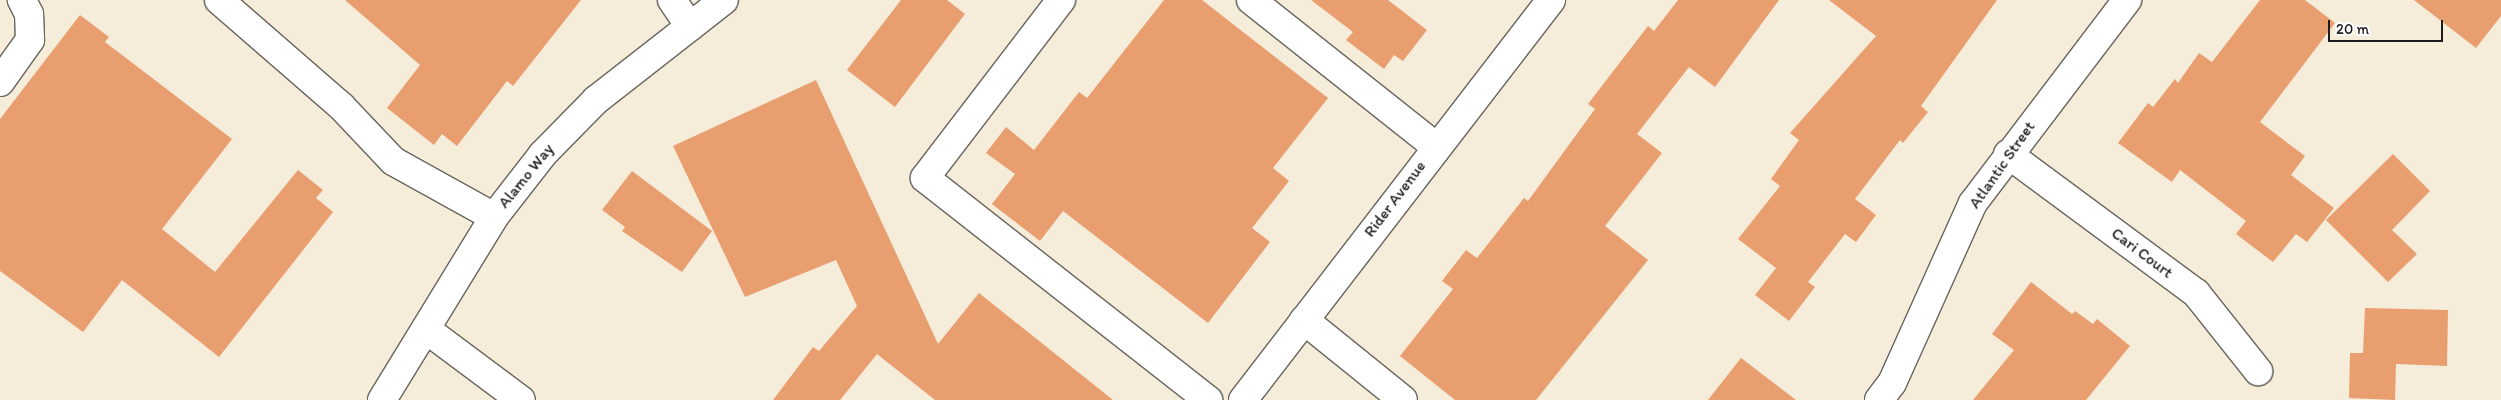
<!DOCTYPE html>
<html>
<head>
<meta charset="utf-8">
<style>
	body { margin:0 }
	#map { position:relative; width:2501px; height:400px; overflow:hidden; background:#f6ecda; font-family:Itim,sans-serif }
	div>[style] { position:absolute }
	.building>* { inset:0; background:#e99e6f }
	.roads { filter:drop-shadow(1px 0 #68655e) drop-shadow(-1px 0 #68655e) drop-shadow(0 1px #68655e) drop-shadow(0 -1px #68655e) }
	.minor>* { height:28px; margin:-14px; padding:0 14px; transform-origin:14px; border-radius:14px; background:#fff }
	span { translate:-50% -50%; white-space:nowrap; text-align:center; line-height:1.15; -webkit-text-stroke:4px #fff; paint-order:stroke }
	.street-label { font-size:16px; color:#1c1c1c }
	.scale { position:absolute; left:2328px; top:20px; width:115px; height:22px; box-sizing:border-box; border:2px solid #1c1c1c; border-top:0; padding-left:6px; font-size:15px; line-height:18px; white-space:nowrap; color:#1c1c1c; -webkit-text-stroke:4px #fff; paint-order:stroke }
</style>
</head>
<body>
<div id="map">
	<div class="building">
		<i style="clip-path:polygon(345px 0,581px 0,513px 86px,507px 81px,457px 146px,442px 134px,434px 145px,387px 108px,420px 65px)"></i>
		<i style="clip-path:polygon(901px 0,947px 0,965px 14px,895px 107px,847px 70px)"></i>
		<i style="clip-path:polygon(1164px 0,1202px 0,1328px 98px,1273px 168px,1289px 181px,1252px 228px,1270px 242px,1208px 323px,1063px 211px,1040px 241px,992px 204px,1015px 174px,986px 153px,1006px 127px,1034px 150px,1079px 92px,1087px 98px)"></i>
		<i style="clip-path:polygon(1311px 0,1388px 0,1427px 30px,1403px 61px,1394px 55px,1384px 69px,1346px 40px,1353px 32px)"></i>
		<i style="clip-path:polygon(1678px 0,1779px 0,1715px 87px,1689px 67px,1637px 134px,1662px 153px,1605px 226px,1648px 260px,1536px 400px,1455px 400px,1400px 356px,1453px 289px,1442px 281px,1466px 250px,1477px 258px,1524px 198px,1528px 201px,1595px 109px,1588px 104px,1648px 26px,1654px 31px)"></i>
		<i style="clip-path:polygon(1829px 0,1997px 0,1921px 106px,1928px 112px,1903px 143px,1900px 140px,1855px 199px,1876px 215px,1856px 242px,1845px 234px,1808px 282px,1815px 287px,1789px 321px,1755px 295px,1776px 268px,1738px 239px,1780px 186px,1771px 179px,1799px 140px,1790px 133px,1876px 36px)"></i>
		<i style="clip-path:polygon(2260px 0,2305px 0,2335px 23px,2260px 122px,2305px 156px,2291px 175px,2334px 208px,2307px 242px,2296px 234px,2273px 262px,2236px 234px,2246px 221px,2180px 170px,2172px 182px,2118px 143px,2148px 103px,2153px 107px,2175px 79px,2178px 83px,2199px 53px,2212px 62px)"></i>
		<i style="clip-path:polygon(2414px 0,2501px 0,2501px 16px,2476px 48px)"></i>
		<i style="clip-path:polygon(80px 15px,109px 37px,105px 42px,232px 139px,162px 229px,215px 272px,298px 170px,323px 190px,316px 198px,333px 212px,219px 357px,122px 280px,83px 332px,0 271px,0 119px)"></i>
		<i style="clip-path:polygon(816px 80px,938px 344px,979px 293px,1113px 400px,935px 400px,877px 354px,840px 400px,773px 400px,813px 347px,819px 351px,857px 306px,836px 260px,745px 297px,673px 146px)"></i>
		<i style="clip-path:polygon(2393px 154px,2430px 191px,2392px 230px,2417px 254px,2388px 282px,2326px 220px)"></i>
		<i style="clip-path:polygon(632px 171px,712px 231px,682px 272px,622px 231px,625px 227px,602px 210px)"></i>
		<i style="clip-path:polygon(2031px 282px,2072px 314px,2075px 311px,2093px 324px,2097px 319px,2130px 346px,2086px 400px,1973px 400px,2014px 350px,1992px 334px)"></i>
		<i style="clip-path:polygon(2365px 308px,2448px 310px,2447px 366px,2396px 364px,2395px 400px,2349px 398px,2350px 353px,2363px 353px)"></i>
		<i style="clip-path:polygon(1741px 358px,1796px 400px,1708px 400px)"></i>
	</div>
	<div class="roads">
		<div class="minor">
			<i style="left:219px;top:0;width:162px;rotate:41deg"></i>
			<i style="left:341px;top:106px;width:76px;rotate:46.6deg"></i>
			<i style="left:393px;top:161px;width:115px;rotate:29deg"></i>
			<i style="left:672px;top:0;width:32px;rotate:56deg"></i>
			<i style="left:1061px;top:0;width:224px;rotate:127.4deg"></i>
			<i style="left:925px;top:178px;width:360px;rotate:38.1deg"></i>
			<i style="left:1251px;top:0;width:235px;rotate:38.4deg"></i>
			<i style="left:0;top:82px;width:52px;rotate:-54.5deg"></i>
			<i style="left:30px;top:40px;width:26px;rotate:-92deg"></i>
			<i style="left:29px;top:14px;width:16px;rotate:-117deg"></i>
			<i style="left:2008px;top:154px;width:234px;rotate:36.5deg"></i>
			<i style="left:2196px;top:293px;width:100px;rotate:51.5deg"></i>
			<i style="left:1304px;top:320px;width:127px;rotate:38.9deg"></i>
			<i style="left:427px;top:330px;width:117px;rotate:36.7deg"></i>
			<i style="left:382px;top:400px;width:215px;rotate:-58.5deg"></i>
			<i style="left:494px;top:217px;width:80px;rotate:-52.1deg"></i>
			<i style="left:543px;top:154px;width:76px;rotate:-45.5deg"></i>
			<i style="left:596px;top:100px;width:162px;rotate:-38deg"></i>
			<i style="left:1243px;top:400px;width:505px;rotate:-52.4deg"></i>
			<i style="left:1879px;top:400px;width:21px;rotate:-53deg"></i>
			<i style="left:1892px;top:383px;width:197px;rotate:-65.8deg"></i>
			<i style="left:1973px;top:203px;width:255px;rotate:-52.8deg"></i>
		</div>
	</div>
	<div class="street-label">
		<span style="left:2002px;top:165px;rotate:-55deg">Atlantic Street</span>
		<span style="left:526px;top:176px;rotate:-51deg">Alamo Way</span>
		<span style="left:1395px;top:199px;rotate:-53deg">Rider Avenue</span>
		<span style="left:2142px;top:253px;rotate:37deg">Cari Court</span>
	</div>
	<div class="scale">20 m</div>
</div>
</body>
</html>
